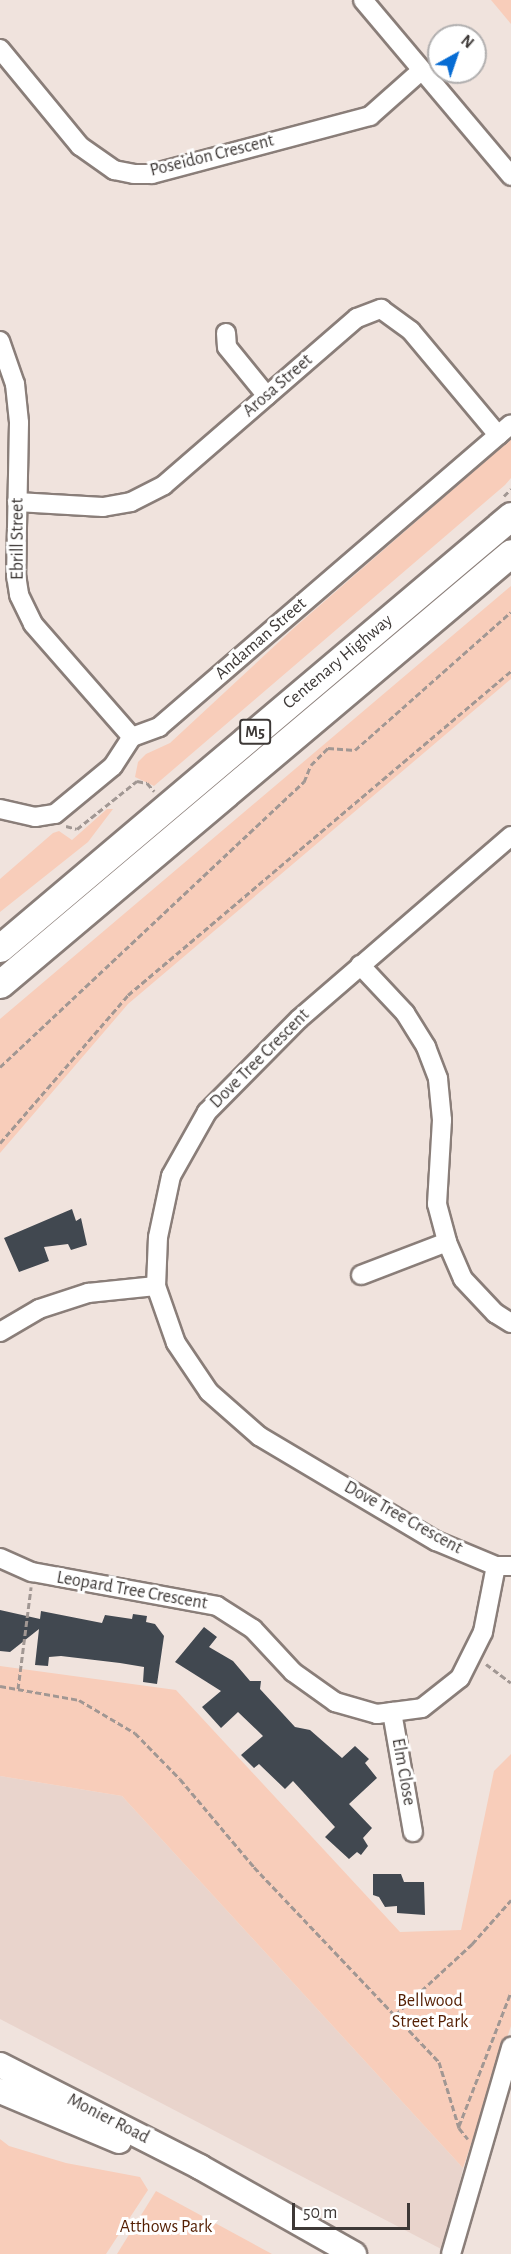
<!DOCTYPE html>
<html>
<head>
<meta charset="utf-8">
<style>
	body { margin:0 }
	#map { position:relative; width:511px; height:2254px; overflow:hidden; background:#f0e3dd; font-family:"Alegreya Sans",sans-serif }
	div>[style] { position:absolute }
	.built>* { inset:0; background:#e9d4cc }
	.green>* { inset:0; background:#f8cdba }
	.building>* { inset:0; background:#414850 }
	.path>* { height:3px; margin-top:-1.5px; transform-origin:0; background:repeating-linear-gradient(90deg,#a19793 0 6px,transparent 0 9px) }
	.roads { filter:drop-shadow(2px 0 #8a7e79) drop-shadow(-2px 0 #8a7e79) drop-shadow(0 2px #8a7e79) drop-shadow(0 -2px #8a7e79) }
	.minor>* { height:18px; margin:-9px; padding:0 9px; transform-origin:9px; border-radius:9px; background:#fff }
	.major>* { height:24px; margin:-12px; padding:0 12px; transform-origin:12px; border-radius:12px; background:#fff }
	.highway>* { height:27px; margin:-13.5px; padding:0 13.5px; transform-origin:13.5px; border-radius:13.5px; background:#fff }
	span { translate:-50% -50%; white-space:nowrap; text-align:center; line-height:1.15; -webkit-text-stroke:6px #fff; paint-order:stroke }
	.shield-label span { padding:2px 4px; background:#fff; border:2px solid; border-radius:4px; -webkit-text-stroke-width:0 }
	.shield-label { font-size:16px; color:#3d3836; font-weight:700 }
	.street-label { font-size:18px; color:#3d3836 }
	.park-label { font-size:18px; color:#541f03 }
	.north { position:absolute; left:427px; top:24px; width:60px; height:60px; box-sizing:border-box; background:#fff; border:2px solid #b1afaf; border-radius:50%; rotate:40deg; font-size:16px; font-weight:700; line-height:24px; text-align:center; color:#3d3836 }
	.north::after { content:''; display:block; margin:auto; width:21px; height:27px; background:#066cd4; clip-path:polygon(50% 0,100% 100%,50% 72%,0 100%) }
	.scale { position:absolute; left:292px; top:2203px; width:118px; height:27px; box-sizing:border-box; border:3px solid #3d3836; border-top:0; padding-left:8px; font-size:18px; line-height:21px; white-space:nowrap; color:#3d3836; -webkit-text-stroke:4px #fff; paint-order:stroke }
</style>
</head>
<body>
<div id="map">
	<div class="built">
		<i style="clip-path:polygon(0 1776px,122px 1796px,463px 2168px,445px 2251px,0 2019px)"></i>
	</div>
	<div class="green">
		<i style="clip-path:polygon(491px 0,511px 0,511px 24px)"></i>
		<i style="clip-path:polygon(511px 439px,511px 478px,505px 485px,154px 786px,135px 777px,138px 762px,146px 754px,170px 743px,295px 627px)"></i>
		<i style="clip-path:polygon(511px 586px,511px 679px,128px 1004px,0 1153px,0 1019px)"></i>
		<i style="clip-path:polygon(107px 809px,113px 809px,88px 842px,0 912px,0 879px,53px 833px,59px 831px,72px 840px)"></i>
		<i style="clip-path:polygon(0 1666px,176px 1690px,400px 1932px,461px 1930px,494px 1771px,511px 1754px,511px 2026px,463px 2168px,122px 1796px,0 1776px)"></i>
		<i style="clip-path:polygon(0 2139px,9px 2146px,66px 2163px,140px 2177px,148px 2190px,106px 2254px,0 2254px)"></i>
		<i style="clip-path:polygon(156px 2191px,272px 2254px,117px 2254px)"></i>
	</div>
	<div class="building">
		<i style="clip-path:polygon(72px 1209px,76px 1221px,81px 1218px,87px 1245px,71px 1250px,68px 1244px,44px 1247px,49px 1261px,19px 1272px,4px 1238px)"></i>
		<i style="clip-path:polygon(0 1610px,40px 1619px,41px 1611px,102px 1623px,105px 1615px,132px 1619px,133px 1614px,147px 1616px,146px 1622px,155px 1624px,164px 1636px,157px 1684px,143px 1682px,144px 1667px,120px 1663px,61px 1656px,49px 1657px,48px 1666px,35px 1665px,39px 1629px,10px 1652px,0 1651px)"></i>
		<i style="clip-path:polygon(204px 1627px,217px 1637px,209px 1647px,233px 1661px,250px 1681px,261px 1681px,260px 1689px,295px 1727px,310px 1730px,342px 1758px,355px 1746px,369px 1759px,365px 1763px,377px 1778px,349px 1804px,372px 1828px,363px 1838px,368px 1846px,361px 1855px,357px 1852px,349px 1859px,325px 1837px,335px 1827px,293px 1781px,285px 1789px,259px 1764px,254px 1768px,241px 1755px,263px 1736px,238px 1712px,221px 1728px,202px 1707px,221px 1691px,175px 1662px)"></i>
		<i style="clip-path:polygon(373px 1874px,401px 1874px,404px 1882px,424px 1882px,425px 1915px,397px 1913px,397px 1906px,385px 1907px,379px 1897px,373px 1895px)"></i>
	</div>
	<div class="path">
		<i style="left:504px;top:496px;width:10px;rotate:-45deg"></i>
		<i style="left:66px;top:826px;width:11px;rotate:15deg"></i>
		<i style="left:77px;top:829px;width:77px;rotate:-38.7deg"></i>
		<i style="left:137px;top:781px;width:10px;rotate:11deg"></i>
		<i style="left:147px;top:783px;width:11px;rotate:49deg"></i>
		<i style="left:0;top:1067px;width:417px;rotate:-43.2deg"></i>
		<i style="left:304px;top:782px;width:18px;rotate:-68deg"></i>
		<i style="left:311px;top:765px;width:24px;rotate:-45deg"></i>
		<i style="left:328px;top:748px;width:27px;rotate:4deg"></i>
		<i style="left:355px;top:750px;width:208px;rotate:-41.5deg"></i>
		<i style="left:0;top:1143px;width:196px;rotate:-49.1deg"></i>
		<i style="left:128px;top:995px;width:502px;rotate:-40.23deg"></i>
		<i style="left:486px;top:1664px;width:31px;rotate:37deg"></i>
		<i style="left:0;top:1686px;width:80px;rotate:10deg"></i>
		<i style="left:79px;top:1700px;width:65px;rotate:30.5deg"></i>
		<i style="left:135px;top:1733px;width:64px;rotate:45.6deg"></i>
		<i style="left:180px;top:1779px;width:115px;rotate:49.9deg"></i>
		<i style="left:254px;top:1867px;width:269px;rotate:46.5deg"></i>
		<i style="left:439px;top:2062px;width:69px;rotate:73.1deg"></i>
		<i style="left:459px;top:2128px;width:14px;rotate:51deg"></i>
		<i style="left:18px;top:1689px;width:103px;rotate:-82.7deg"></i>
		<i style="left:395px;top:2015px;width:105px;rotate:-42.7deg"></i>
		<i style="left:472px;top:1944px;width:59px;rotate:-48.4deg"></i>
		<i style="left:459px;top:2126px;width:144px;rotate:-68.8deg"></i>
	</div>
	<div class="roads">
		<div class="minor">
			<i style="left:363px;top:0;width:230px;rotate:49.9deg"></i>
			<i style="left:0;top:49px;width:126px;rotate:50.5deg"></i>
			<i style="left:80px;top:146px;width:42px;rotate:35.2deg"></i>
			<i style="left:114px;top:170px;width:20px;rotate:11deg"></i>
			<i style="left:134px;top:174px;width:18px"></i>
			<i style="left:152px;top:174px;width:226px;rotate:-14.9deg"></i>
			<i style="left:370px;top:116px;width:69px;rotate:-41.5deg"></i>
			<i style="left:226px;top:333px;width:14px;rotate:86deg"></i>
			<i style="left:227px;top:347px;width:63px;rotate:50.8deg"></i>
			<i style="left:0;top:341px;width:46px;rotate:70.8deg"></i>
			<i style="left:15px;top:384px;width:39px;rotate:84deg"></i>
			<i style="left:19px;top:423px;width:152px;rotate:91.1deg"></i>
			<i style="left:16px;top:575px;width:20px;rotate:81deg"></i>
			<i style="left:19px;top:595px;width:32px;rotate:64deg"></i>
			<i style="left:33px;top:624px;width:150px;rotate:48.8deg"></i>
			<i style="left:17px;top:502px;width:86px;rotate:3.3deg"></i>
			<i style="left:103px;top:507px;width:28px;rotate:-10deg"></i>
			<i style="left:131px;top:502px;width:37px;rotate:-27deg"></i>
			<i style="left:164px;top:485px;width:255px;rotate:-40.9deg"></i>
			<i style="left:357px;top:318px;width:26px;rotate:-21deg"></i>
			<i style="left:381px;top:309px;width:37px;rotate:36deg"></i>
			<i style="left:411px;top:331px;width:136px;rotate:50.1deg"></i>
			<i style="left:0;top:809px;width:36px;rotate:13deg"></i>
			<i style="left:35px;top:817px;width:20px;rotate:-9deg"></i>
			<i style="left:55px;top:814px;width:75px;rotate:-39.6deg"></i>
			<i style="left:113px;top:766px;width:35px;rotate:-57deg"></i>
			<i style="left:132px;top:737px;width:29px;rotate:-20deg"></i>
			<i style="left:159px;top:727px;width:464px;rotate:-40.7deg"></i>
			<i style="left:511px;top:836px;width:280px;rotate:139.2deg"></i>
			<i style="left:299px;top:1019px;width:131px;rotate:134.7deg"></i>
			<i style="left:207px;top:1112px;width:73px;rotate:119.4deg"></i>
			<i style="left:171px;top:1176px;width:62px;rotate:102deg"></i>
			<i style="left:158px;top:1237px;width:49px;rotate:92.3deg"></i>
			<i style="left:156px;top:1286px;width:60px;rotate:70.7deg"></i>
			<i style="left:176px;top:1343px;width:59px;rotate:56deg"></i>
			<i style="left:209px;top:1392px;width:67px;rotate:41.3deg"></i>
			<i style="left:259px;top:1436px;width:206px;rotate:30.7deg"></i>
			<i style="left:436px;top:1541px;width:65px;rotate:22.6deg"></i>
			<i style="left:496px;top:1566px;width:15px"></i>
			<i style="left:360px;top:965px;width:66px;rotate:46.8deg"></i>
			<i style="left:405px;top:1013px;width:40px;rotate:58deg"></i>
			<i style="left:426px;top:1047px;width:34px;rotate:69deg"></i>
			<i style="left:438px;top:1079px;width:41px;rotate:84.4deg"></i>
			<i style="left:442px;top:1120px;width:84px;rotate:93.4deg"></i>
			<i style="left:437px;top:1204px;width:39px;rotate:75deg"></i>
			<i style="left:447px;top:1242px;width:40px;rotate:66.6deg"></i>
			<i style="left:463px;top:1279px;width:47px;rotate:46.7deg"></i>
			<i style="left:495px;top:1313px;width:19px;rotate:32deg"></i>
			<i style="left:361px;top:1275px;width:92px;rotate:-21deg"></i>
			<i style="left:0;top:1332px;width:45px;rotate:-30.5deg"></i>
			<i style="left:39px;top:1309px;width:52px;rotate:-18.1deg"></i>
			<i style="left:88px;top:1293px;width:68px;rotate:-5.9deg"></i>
			<i style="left:0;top:1558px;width:35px;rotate:24deg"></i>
			<i style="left:32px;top:1572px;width:188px;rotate:10.4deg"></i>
			<i style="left:217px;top:1606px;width:43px;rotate:32.6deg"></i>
			<i style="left:253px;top:1629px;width:59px;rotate:47.1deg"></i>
			<i style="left:293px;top:1672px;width:52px;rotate:35.5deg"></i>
			<i style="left:335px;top:1702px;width:44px;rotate:15.9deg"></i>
			<i style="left:377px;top:1714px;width:45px;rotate:-7.6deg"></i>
			<i style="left:422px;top:1708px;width:48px;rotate:-38.3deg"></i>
			<i style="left:460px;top:1678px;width:51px;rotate:-63.4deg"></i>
			<i style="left:483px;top:1632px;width:67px;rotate:-78.9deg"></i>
			<i style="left:392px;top:1712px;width:122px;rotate:80.1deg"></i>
			<i style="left:451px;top:2254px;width:216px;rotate:-73.8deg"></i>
		</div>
		<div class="major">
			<i style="left:0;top:2065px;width:225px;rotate:27deg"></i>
			<i style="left:200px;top:2167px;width:177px;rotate:29.5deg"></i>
			<i style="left:0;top:2091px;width:129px;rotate:22.8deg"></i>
		</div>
		<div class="highway">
			<i style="left:0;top:948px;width:669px;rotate:-40.21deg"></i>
			<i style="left:0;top:984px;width:668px;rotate:-40.15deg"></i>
		</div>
	</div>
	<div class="shield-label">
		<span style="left:255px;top:732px">M5</span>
	</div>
	<div class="street-label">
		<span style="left:212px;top:156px;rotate:-14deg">Poseidon Crescent</span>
		<span style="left:278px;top:386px;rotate:-41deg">Arosa Street</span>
		<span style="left:18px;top:539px;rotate:-90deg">Ebrill Street</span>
		<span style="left:261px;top:639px;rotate:-41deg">Andaman Street</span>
		<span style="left:338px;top:662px;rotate:-40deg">Centenary Highway</span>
		<span style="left:260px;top:1059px;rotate:-45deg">Dove Tree Crescent</span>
		<span style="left:403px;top:1518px;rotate:29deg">Dove Tree Crescent</span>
		<span style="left:132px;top:1591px;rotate:10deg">Leopard Tree Crescent</span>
		<span style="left:403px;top:1772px;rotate:80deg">Elm Close</span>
		<span style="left:108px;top:2119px;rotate:27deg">Monier Road</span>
	</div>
	<div class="park-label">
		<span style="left:430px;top:2012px">Bellwood<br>Street Park</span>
		<span style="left:166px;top:2227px">Atthows Park</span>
	</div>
	<div class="north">N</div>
	<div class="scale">50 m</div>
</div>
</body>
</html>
